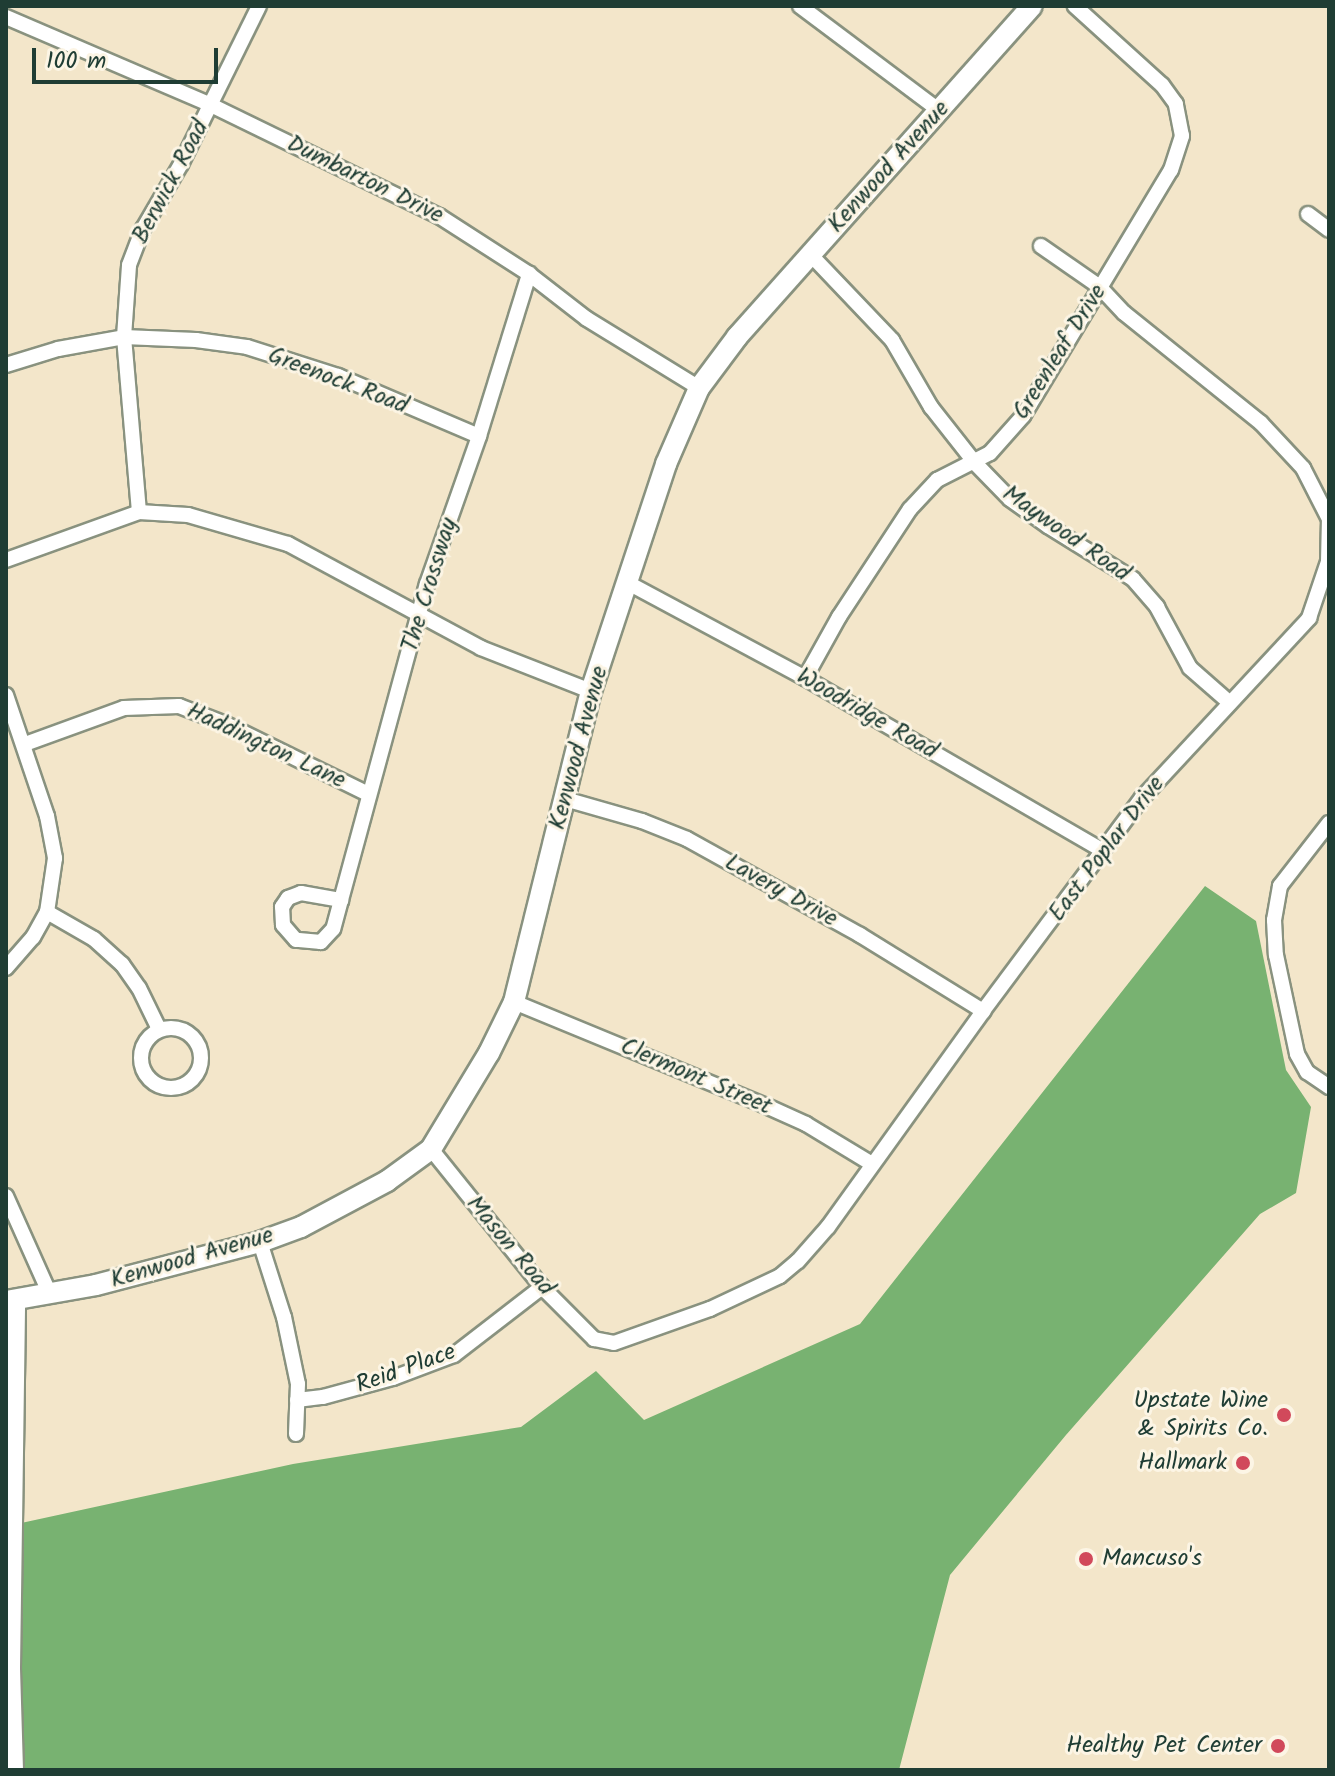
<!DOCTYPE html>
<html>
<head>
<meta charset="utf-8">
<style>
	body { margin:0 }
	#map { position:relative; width:1335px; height:1776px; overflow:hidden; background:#f3e6ca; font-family:Kalam,sans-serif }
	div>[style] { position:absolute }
	.forest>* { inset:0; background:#78b271 }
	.roads { filter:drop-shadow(2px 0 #89927f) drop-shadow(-2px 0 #89927f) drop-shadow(0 2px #89927f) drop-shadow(0 -2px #89927f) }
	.street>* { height:14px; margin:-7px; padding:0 7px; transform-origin:7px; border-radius:7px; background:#fff }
	.street>.ring { margin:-7px; padding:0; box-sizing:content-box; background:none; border:14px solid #fff; border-radius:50% }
	.secondary>* { height:20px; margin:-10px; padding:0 10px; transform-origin:10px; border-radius:10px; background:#fff }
	.dots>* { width:22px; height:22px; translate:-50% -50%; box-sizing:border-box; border:4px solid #fcf5e5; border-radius:50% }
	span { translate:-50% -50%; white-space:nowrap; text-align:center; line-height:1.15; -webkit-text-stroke:6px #fcf5e5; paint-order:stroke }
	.street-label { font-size:24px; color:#1f3d34 }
	.poi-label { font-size:24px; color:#1f3d34 }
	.right { translate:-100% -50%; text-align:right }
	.left { translate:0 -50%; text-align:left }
	.frame { position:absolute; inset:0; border:8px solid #1f3d34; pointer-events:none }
	.scale { position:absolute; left:32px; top:48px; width:186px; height:36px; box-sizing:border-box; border:4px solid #1f3d34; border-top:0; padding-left:10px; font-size:24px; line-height:28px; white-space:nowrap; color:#1f3d34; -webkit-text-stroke:6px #fcf5e5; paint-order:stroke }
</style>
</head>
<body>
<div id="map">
	<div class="forest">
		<i style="clip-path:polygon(1205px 886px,1256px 921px,1286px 1070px,1311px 1107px,1296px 1193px,1260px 1214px,1066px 1435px,950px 1575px,899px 1770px,13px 1770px,12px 1525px,293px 1464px,521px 1427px,596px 1371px,644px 1420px,860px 1324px)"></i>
	</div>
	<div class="roads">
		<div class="street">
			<i style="left:800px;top:6px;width:175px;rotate:36.9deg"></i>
			<i style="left:6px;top:17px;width:223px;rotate:23.2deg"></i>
			<i style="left:211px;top:105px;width:254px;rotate:26deg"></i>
			<i style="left:439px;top:216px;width:107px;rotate:32.8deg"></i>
			<i style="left:529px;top:274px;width:73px;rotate:37.8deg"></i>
			<i style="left:587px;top:319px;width:132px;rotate:31.6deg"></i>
			<i style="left:1308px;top:214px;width:26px;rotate:37deg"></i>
			<i style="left:810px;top:254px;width:119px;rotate:46.4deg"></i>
			<i style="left:892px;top:340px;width:78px;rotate:59.8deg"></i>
			<i style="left:931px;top:407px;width:71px;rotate:51.8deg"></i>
			<i style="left:975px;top:463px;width:50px;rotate:45.8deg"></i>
			<i style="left:1010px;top:499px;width:47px;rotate:35.4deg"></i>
			<i style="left:1048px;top:526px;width:100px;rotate:31.9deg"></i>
			<i style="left:1133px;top:579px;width:37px;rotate:49deg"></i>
			<i style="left:1157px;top:607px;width:69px;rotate:61.6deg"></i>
			<i style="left:1190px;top:668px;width:53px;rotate:41.2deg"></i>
			<i style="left:6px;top:365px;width:54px;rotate:-17.1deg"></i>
			<i style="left:58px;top:349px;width:67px;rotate:-10.3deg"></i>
			<i style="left:124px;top:337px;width:72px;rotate:2.4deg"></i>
			<i style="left:196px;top:340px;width:51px;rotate:7.8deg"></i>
			<i style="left:247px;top:347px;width:96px;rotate:17.7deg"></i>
			<i style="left:338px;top:376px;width:153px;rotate:23.1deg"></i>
			<i style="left:139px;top:512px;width:176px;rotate:-94.9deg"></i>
			<i style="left:124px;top:337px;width:72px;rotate:-86deg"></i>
			<i style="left:129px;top:265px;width:39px;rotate:-69deg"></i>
			<i style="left:143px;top:229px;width:75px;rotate:-59.7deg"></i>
			<i style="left:181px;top:164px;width:176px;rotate:-63.7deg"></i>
			<i style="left:6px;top:560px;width:141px;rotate:-19.8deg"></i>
			<i style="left:139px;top:512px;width:49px;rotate:3.5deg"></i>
			<i style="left:188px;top:515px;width:104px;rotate:16.2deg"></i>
			<i style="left:288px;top:544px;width:219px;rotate:28.3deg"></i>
			<i style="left:481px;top:648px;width:118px;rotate:21.4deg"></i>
			<i style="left:628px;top:583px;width:201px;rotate:28.2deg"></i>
			<i style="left:805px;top:678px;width:343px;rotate:30.1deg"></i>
			<i style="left:805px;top:678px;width:70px;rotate:-60.9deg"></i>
			<i style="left:839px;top:617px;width:129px;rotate:-56.7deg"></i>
			<i style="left:910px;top:509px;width:40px;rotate:-47deg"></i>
			<i style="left:937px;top:480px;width:59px;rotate:-27deg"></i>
			<i style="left:990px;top:453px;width:50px;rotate:-48.3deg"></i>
			<i style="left:1023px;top:416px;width:287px;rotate:-59deg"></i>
			<i style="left:1171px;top:170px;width:36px;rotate:-72deg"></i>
			<i style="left:1182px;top:136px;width:33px;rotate:-101deg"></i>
			<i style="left:1176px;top:104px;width:24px;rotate:-126deg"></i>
			<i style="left:1162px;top:85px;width:118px;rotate:-137.8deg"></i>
			<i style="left:6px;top:695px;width:128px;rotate:71.3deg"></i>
			<i style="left:47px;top:816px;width:43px;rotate:79.2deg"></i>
			<i style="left:55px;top:858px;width:55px;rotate:98.4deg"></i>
			<i style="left:47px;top:912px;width:29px;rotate:119deg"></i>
			<i style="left:33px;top:937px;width:41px;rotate:131.1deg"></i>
			<i style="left:25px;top:744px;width:105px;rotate:-20deg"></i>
			<i style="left:124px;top:708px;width:55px;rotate:-2.1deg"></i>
			<i style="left:179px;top:706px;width:50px;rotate:21deg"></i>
			<i style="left:226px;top:724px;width:158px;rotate:26.2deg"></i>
			<i style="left:565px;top:799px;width:80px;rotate:15.9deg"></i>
			<i style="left:642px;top:821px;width:48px;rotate:21.8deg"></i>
			<i style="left:687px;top:839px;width:198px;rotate:29deg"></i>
			<i style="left:860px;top:935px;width:145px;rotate:31.7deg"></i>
			<i style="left:1329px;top:823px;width:80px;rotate:127.9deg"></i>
			<i style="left:1280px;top:886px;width:35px;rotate:100deg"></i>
			<i style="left:1274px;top:920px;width:35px;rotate:87deg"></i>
			<i style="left:1276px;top:955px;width:101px;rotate:78deg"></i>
			<i style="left:1297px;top:1054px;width:21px;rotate:61deg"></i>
			<i style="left:1307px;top:1072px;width:27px;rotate:34deg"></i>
			<i style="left:301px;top:893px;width:41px;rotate:9.9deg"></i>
			<i style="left:341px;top:900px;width:30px;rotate:105deg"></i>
			<i style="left:333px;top:929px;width:18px;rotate:133deg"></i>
			<i style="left:321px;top:942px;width:25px;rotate:-175deg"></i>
			<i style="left:296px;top:940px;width:20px;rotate:-131deg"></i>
			<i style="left:283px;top:925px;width:18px;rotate:-93deg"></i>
			<i style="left:282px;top:907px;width:11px;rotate:-56deg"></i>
			<i style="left:288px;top:898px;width:14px;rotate:-21deg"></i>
			<i style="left:341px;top:900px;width:327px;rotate:-74.8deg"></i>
			<i style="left:427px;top:584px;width:157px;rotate:-70.6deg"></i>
			<i style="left:479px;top:436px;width:170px;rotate:-72.8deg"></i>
			<i style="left:47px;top:912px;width:54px;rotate:29.9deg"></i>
			<i style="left:94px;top:939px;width:38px;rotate:42deg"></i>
			<i style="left:122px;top:964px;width:29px;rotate:55deg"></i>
			<i style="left:139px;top:988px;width:46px;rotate:64deg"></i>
			<i style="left:514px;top:1002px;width:270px;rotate:22.4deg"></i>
			<i style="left:764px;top:1105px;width:46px;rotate:24.3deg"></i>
			<i style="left:806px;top:1124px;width:77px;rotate:31.2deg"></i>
			<i class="ring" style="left:141px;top:1028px;width:46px;height:46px"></i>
			<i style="left:431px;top:1149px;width:177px;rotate:51.2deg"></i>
			<i style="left:542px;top:1287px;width:74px;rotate:45deg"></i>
			<i style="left:594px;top:1339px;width:20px;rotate:11deg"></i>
			<i style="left:614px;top:1343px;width:102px;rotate:-19.5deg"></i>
			<i style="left:710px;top:1309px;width:77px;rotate:-25.2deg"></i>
			<i style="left:780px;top:1276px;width:23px;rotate:-40deg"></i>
			<i style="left:798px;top:1261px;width:45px;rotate:-48.6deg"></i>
			<i style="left:828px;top:1227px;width:266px;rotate:-54.3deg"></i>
			<i style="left:983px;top:1011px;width:266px;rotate:-53.3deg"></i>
			<i style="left:1142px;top:798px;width:246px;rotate:-47.1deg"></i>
			<i style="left:1309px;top:618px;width:59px;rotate:-71.3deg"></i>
			<i style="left:1328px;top:562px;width:43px;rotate:-88.7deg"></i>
			<i style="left:1329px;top:519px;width:57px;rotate:-117deg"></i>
			<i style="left:1303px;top:468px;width:62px;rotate:-133deg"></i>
			<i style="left:1261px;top:423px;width:176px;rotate:-141.2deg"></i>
			<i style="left:1124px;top:313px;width:35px;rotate:-133deg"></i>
			<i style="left:1100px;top:287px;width:72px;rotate:-145.2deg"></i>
			<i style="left:6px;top:1196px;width:105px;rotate:65.9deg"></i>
			<i style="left:260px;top:1242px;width:79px;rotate:72.3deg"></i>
			<i style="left:284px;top:1317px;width:68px;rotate:78.2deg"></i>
			<i style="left:298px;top:1384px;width:50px;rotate:92.3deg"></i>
			<i style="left:297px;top:1400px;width:26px;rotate:-7deg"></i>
			<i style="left:323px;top:1397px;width:73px;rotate:-15.2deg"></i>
			<i style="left:393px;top:1378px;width:65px;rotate:-20.7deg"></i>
			<i style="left:454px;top:1355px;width:111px;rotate:-37.7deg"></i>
		</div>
		<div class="secondary">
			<i style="left:6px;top:1301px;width:91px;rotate:-10.1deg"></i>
			<i style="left:96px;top:1285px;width:170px;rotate:-14.7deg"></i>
			<i style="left:260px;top:1242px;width:44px;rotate:-20.1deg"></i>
			<i style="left:301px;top:1227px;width:98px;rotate:-28.1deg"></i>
			<i style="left:387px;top:1181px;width:54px;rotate:-36deg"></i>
			<i style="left:431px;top:1149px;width:112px;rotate:-58.9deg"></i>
			<i style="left:489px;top:1053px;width:57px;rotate:-63.9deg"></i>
			<i style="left:514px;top:1002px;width:320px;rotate:-76.1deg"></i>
			<i style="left:591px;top:691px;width:239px;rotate:-71.7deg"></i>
			<i style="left:666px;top:464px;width:83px;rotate:-66.5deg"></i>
			<i style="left:699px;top:388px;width:64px;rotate:-53.3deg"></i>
			<i style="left:737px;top:337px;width:443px;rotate:-48.3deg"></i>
			<i style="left:13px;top:1770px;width:103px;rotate:-91.7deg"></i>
			<i style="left:10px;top:1667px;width:367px;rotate:-89.2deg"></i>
		</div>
	</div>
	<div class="dots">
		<i style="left:1284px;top:1415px;background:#d1495b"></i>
		<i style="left:1243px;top:1463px;background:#d1495b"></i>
		<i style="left:1086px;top:1559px;background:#d1495b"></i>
		<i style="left:1278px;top:1746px;background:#d1495b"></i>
	</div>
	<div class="street-label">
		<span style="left:889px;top:167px;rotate:-48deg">Kenwood Avenue</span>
		<span style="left:365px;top:180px;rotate:26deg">Dumbarton Drive</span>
		<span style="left:171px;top:182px;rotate:-62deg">Berwick Road</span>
		<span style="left:1060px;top:352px;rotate:-58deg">Greenleaf Drive</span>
		<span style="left:338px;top:381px;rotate:21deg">Greenock Road</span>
		<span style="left:1066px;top:534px;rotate:35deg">Maywood Road</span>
		<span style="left:430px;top:585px;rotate:-73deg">The Crossway</span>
		<span style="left:867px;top:714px;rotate:30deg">Woodridge Road</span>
		<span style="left:266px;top:746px;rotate:25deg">Haddington Lane</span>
		<span style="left:579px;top:748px;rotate:-75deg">Kenwood Avenue</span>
		<span style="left:1107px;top:849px;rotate:-53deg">East Poplar Drive</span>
		<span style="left:781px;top:891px;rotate:29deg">Lavery Drive</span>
		<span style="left:696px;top:1077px;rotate:23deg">Clermont Street</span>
		<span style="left:510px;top:1246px;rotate:50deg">Mason Road</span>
		<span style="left:192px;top:1258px;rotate:-16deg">Kenwood Avenue</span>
		<span style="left:406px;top:1369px;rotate:-20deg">Reid Place</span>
	</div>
	<div class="poi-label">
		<span class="right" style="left:1268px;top:1415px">Upstate Wine<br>&amp; Spirits Co.</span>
		<span class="right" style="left:1227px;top:1463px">Hallmark</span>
		<span class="left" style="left:1102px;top:1559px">Mancuso's</span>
		<span class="right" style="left:1262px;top:1746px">Healthy Pet Center</span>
	</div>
	<div class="frame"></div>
	<div class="scale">100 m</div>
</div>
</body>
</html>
